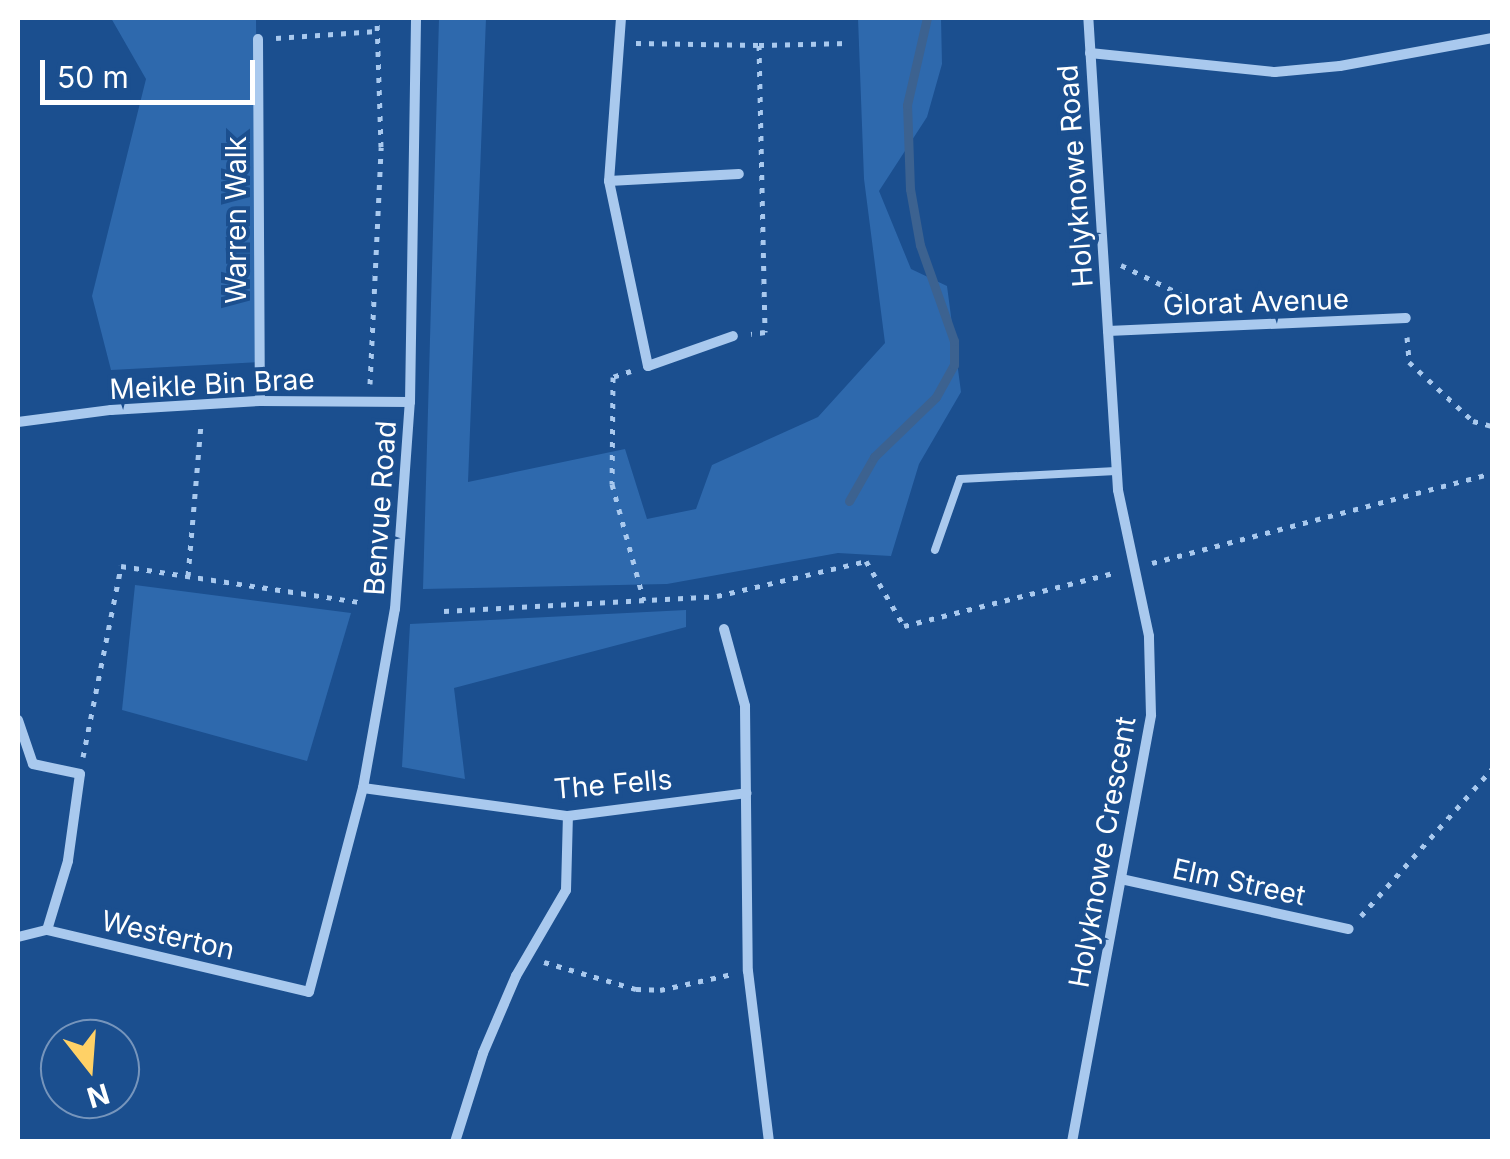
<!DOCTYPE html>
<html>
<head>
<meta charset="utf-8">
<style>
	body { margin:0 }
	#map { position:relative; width:1510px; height:1159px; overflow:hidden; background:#1b4f8f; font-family:Inter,sans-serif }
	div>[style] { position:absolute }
	.green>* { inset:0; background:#2e69ad }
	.stream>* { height:9px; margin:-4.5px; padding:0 4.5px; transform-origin:4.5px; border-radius:4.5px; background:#3c6290 }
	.path>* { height:5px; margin-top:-2.5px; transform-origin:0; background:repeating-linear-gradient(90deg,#a9c9ee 0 5px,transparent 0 13px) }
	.lane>* { height:8px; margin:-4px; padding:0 4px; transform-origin:4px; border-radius:4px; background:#a9c9ee }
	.street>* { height:10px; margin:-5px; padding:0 5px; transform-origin:5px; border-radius:5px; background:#a9c9ee }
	span { translate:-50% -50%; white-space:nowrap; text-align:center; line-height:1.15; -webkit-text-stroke:8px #1b4f8f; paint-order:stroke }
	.street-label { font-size:28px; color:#fff }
	.frame { position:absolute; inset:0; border:20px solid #fff; pointer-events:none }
	.north { position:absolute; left:40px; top:1019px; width:100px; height:100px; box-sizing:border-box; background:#1b4f8f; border:2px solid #7695bc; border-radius:50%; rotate:163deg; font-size:28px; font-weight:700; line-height:40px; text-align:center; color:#fff }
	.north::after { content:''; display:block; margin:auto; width:35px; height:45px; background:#ffd166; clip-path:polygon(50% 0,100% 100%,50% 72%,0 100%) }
	.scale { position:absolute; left:40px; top:60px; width:215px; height:45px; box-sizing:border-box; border:5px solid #fff; border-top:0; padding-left:12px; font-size:30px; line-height:35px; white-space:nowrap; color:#fff; -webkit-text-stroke:8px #1b4f8f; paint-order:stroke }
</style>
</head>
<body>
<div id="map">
	<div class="green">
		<i style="clip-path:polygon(111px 18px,256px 18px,259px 362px,111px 370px,92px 296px,146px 79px)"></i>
		<i style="clip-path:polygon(439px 18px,486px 18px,468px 482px,625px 449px,647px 519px,696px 509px,712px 465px,818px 417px,885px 343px,864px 179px,858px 18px,941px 18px,942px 64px,927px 117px,879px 191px,911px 269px,947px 286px,961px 392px,919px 464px,891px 556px,838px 553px,667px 584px,423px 589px)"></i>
		<i style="clip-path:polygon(135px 585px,351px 613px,307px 761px,122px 710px)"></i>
		<i style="clip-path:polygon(686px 610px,686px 627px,454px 688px,465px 779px,402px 767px,410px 624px)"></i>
	</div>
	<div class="stream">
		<i style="left:849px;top:501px;width:51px;rotate:-60.4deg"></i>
		<i style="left:874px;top:457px;width:86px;rotate:-44.1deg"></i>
		<i style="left:936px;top:397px;width:37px;rotate:-61deg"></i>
		<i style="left:954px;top:365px;width:24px;rotate:-90deg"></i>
		<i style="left:954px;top:341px;width:102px;rotate:-109.5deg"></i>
		<i style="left:920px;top:245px;width:57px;rotate:-100.1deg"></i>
		<i style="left:910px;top:189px;width:84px;rotate:-92deg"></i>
		<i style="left:907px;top:105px;width:89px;rotate:-77.1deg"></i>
	</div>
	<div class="path">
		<i style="left:276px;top:38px;width:101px;rotate:-4deg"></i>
		<i style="left:636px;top:43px;width:123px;rotate:0.9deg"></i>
		<i style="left:759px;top:45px;width:287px;rotate:88.8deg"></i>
		<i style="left:765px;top:332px;width:14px;rotate:172deg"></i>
		<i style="left:759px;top:45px;width:89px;rotate:-1.3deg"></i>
		<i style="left:1121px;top:265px;width:93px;rotate:26deg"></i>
		<i style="left:1407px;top:337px;width:25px;rotate:85deg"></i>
		<i style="left:1409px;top:362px;width:87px;rotate:42.7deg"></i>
		<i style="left:1473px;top:421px;width:20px;rotate:15deg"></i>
		<i style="left:631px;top:371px;width:19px;rotate:162deg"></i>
		<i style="left:613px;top:377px;width:107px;rotate:90.5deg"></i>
		<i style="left:612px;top:484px;width:121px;rotate:74.7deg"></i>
		<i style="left:370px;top:384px;width:237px;rotate:-87.3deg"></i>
		<i style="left:381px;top:147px;width:129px;rotate:-91.8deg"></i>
		<i style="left:1152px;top:563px;width:352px;rotate:-14.8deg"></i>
		<i style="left:188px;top:576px;width:152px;rotate:-85.1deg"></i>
		<i style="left:444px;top:611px;width:273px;rotate:-3.1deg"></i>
		<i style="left:717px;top:596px;width:153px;rotate:-13.2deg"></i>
		<i style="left:866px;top:561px;width:75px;rotate:59.7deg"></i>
		<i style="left:904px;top:626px;width:220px;rotate:-14.2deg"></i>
		<i style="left:83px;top:757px;width:195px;rotate:-78.7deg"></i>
		<i style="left:121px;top:566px;width:240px;rotate:8.6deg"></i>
		<i style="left:1361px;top:916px;width:197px;rotate:-48.3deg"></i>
		<i style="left:544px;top:962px;width:96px;rotate:16.4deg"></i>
		<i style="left:636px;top:989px;width:24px;rotate:2deg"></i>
		<i style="left:660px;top:990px;width:74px;rotate:-12.5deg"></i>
	</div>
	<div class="lane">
		<i style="left:935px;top:550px;width:75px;rotate:-70.6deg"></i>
		<i style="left:960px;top:479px;width:156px;rotate:-2.9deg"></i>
	</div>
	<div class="street">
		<i style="left:621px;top:18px;width:163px;rotate:94.2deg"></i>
		<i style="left:609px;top:181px;width:189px;rotate:78.1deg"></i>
		<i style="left:648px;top:366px;width:90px;rotate:-19.4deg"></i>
		<i style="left:258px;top:39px;width:362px;rotate:89.7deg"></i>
		<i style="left:1090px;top:53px;width:186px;rotate:5.9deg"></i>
		<i style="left:1275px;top:72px;width:65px;rotate:-5.3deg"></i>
		<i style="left:1340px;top:66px;width:155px;rotate:-10.4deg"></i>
		<i style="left:609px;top:181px;width:130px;rotate:-3.1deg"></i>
		<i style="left:1108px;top:331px;width:298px;rotate:-2.5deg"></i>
		<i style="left:18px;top:422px;width:94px;rotate:-7.4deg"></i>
		<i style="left:111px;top:410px;width:149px;rotate:-3.5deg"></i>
		<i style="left:260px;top:401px;width:150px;rotate:0.4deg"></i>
		<i style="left:724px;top:629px;width:80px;rotate:74.7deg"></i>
		<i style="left:745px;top:706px;width:265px;rotate:89.4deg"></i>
		<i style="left:748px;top:971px;width:172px;rotate:83deg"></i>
		<i style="left:18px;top:720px;width:46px;rotate:71.2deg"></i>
		<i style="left:33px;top:764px;width:48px;rotate:12deg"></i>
		<i style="left:80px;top:774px;width:88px;rotate:97.9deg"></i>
		<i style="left:68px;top:861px;width:72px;rotate:106.9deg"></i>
		<i style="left:363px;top:788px;width:207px;rotate:7.8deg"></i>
		<i style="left:568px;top:816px;width:180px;rotate:-7.3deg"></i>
		<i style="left:1121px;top:879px;width:233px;rotate:12.4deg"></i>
		<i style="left:18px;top:937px;width:30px;rotate:-14deg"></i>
		<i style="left:47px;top:930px;width:269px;rotate:13.3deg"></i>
		<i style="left:309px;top:992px;width:211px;rotate:-75.2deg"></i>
		<i style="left:363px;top:788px;width:182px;rotate:-79.9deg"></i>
		<i style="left:395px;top:609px;width:208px;rotate:-85.9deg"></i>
		<i style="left:410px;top:402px;width:384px;rotate:-89.1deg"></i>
		<i style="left:455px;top:1142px;width:93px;rotate:-72.5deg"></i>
		<i style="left:483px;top:1053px;width:84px;rotate:-66.8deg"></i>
		<i style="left:516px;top:976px;width:99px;rotate:-59.8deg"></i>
		<i style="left:566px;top:890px;width:74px;rotate:-88.5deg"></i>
		<i style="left:1072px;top:1142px;width:434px;rotate:-79.5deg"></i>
		<i style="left:1151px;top:715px;width:79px;rotate:-91.5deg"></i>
		<i style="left:1149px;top:636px;width:149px;rotate:-102deg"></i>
		<i style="left:1118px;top:490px;width:473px;rotate:-93.6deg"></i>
	</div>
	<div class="street-label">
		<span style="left:1075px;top:176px;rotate:-94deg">Holyknowe Road</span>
		<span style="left:236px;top:220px;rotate:-90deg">Warren Walk</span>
		<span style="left:1256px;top:302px;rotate:-2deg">Glorat Avenue</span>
		<span style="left:212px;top:384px;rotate:-3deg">Meikle Bin Brae</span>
		<span style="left:380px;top:508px;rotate:-86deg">Benvue Road</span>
		<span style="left:613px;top:784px;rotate:-5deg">The Fells</span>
		<span style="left:1102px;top:852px;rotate:-80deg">Holyknowe Crescent</span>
		<span style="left:1239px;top:882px;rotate:12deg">Elm Street</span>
		<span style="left:168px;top:935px;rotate:13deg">Westerton</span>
	</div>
	<div class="frame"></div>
	<div class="north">N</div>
	<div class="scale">50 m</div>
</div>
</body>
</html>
